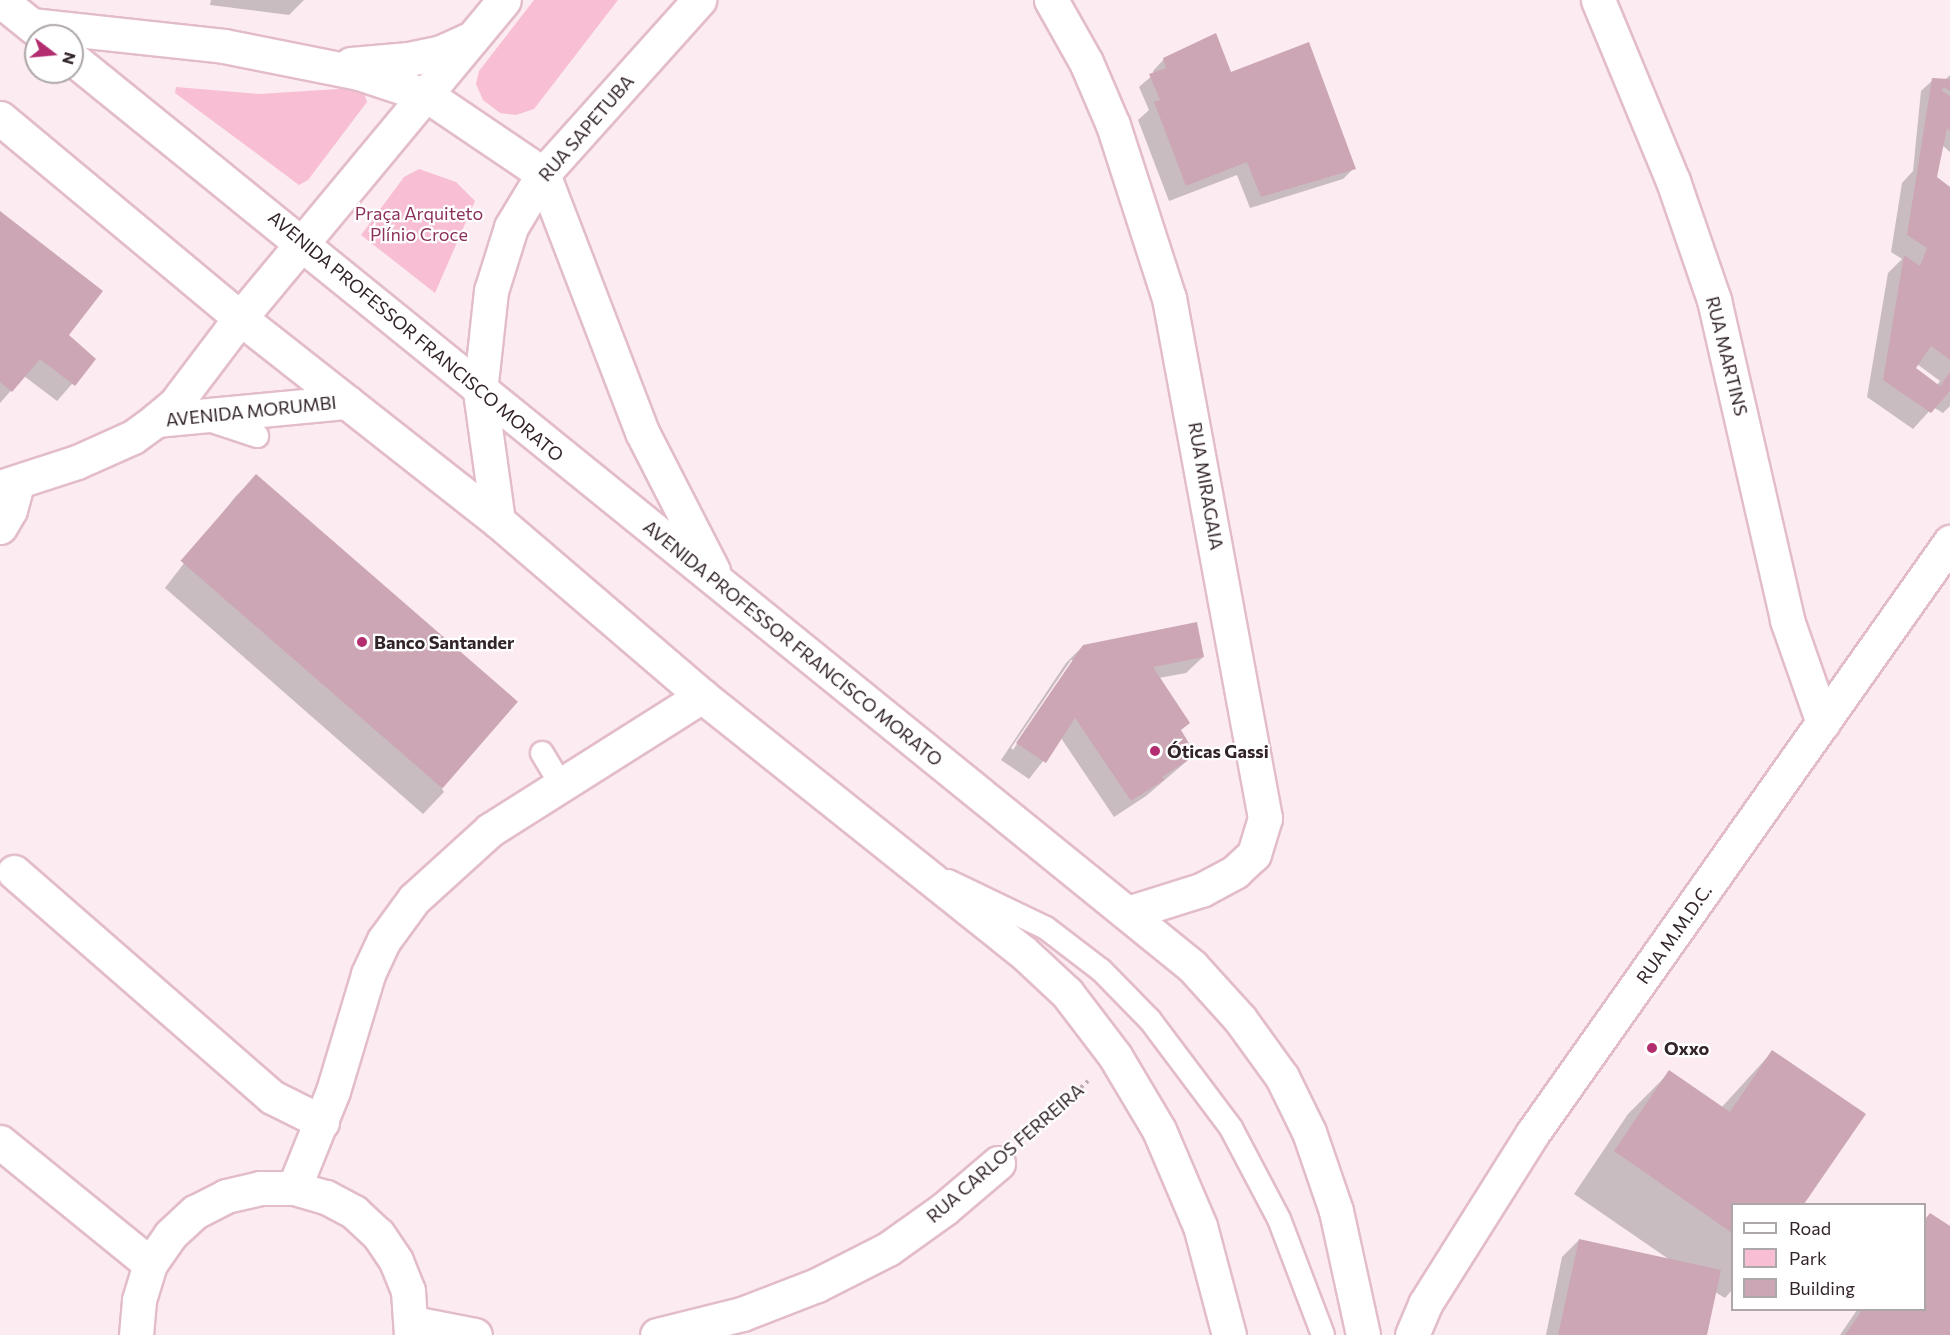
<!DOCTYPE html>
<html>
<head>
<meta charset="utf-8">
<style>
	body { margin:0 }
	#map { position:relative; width:1950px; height:1335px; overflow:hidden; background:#fcebf1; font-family:Commissioner,sans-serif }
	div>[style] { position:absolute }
	.green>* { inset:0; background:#f8bfd4 }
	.shadow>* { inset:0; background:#0003 }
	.building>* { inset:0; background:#cca6b4; transform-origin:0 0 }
	.path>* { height:4px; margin-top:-2px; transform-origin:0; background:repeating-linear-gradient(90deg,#bdadb3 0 3px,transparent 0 7.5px) }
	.roads { filter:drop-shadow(2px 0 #e3bcca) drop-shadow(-2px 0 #e3bcca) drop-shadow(0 2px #e3bcca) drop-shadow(0 -2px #e3bcca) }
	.service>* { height:22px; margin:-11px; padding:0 11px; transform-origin:11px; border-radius:11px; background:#fff }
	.minor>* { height:33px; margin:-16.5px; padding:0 16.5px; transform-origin:16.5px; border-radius:16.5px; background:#fff }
	.secondary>* { height:33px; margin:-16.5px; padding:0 16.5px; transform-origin:16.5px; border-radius:16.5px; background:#fff }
	.trunk>* { height:33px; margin:-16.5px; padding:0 16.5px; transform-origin:16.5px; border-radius:16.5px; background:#fff }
	.dots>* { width:16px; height:16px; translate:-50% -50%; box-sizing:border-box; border:3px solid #fff; border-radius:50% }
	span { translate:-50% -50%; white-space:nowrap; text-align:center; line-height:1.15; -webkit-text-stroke:4.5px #fff; paint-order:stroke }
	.street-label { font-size:18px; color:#322429 }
	.park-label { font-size:18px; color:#8c315c }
	.poi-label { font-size:18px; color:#322429; font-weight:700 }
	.left { translate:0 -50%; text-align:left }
	.legend { position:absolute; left:1731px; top:1203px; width:195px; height:108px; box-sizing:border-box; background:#fff; border:2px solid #ada7a9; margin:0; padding:8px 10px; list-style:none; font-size:18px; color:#322429 }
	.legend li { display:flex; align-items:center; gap:12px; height:30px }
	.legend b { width:30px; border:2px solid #ada7a9 }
	.north { position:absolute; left:24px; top:24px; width:60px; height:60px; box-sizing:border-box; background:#fff; border:2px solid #ada7a9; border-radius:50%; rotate:106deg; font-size:16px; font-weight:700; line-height:24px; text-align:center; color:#322429 }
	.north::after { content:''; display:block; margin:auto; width:21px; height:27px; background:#b32d71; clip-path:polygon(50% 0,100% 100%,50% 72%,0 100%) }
</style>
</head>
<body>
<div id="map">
	<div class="green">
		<i style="clip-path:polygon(534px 0,618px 0,534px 109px,516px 115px,500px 113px,483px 100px,476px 84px,479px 71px)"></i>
		<i style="clip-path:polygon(176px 87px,259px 94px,354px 88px,364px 93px,367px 102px,308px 180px,299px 185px,175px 93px)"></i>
		<i style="clip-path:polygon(419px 169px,456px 182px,475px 201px,435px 293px,361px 235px,404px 177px)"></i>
	</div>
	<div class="shadow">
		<i style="clip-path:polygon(211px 0,304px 0,289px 15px,210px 5px)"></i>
		<i style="clip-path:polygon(1308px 44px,1354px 168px,1343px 179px,1250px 208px,1237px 175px,1169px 201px,1138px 120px,1149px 110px,1139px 87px,1154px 74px,1153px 71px,1164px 59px,1230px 74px)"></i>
		<i style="clip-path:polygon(evenodd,1950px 75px,1950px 152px,1942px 145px,1936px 177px,1950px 189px,1950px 406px,1943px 413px,1933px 407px,1913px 429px,1867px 397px,1888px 273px,1902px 259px,1891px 252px,1902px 183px,1913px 171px,1921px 91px,1933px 80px,1945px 80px,1950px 75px,1917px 364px,1940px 381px,1937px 385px,1914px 369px,1917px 364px)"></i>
		<i style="clip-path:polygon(0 213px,66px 335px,94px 359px,57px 401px,24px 376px,0 403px)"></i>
		<i style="clip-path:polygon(256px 476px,444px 792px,423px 814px,165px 588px,235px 497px)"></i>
		<i style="clip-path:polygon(evenodd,1083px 646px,1203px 657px,1186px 673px,1159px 678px,1179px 731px,1194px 755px,1146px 796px,1114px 817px,1061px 738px,1029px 779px,1001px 760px,1066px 663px,1083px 646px,1071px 660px,1074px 660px,1013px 750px,1011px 748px,1071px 660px)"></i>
		<i style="clip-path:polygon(1772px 1052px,1863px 1115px,1802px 1204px,1732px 1204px,1732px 1290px,1725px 1298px,1715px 1292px,1705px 1335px,1546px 1335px,1562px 1257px,1579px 1240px,1670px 1260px,1574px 1194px,1628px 1114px,1670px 1072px,1721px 1108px)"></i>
		<i style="clip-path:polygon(1930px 1214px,1950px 1228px,1950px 1335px,1840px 1335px,1857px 1310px,1924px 1310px,1924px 1220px)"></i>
	</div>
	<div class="building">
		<i style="clip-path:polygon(1216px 33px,1231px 72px,1309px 42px,1356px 169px,1261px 197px,1247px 162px,1186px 186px,1154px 102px,1160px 100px,1149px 74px,1166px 68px,1163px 58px)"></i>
		<i style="clip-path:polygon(1932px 78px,1950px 79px,1950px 91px,1944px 87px,1941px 90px,1950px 96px,1950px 131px,1947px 128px,1937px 177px,1950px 187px,1950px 360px,1931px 346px,1916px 368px,1940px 386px,1950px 372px,1950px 391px,1931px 413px,1883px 380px,1904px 255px,1920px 266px,1927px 248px,1907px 235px)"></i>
		<i style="clip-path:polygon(0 211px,103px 291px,69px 335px,96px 359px,75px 386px,40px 359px,12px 392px,0 382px)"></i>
		<i style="left:256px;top:474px;width:347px;height:115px;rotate:41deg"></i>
		<i style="clip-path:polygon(1197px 622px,1204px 657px,1153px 667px,1190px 723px,1181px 730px,1196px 755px,1162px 777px,1164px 780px,1131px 801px,1075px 718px,1046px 763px,1016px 743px,1083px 645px)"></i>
		<i style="clip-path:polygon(1772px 1050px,1866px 1114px,1804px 1204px,1732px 1204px,1732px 1233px,1614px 1151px,1669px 1070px,1730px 1112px)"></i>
		<i style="clip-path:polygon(1930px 1213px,1950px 1226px,1950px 1335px,1845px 1335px,1862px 1310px,1924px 1310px,1924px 1221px)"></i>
		<i style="clip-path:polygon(1579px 1239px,1721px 1270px,1707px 1335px,1558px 1335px)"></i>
	</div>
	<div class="path">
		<i style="left:1025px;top:1138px;width:85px;rotate:-42.1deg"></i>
	</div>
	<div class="roads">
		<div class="service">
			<i style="left:206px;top:419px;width:54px;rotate:18.4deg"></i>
			<i style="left:542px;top:753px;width:37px;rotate:59deg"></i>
			<i style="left:948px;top:881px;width:109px;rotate:25.6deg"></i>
			<i style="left:1046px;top:928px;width:69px;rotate:37.4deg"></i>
			<i style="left:1101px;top:970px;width:70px;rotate:45.6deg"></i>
			<i style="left:1150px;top:1020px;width:135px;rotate:53.1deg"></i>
			<i style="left:1231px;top:1128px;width:103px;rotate:62.2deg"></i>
			<i style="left:1279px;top:1219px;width:124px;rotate:69.2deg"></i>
		</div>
		<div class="minor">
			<i style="left:1051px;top:0;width:71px;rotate:60.6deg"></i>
			<i style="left:1086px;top:62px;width:69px;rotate:66.8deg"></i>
			<i style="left:1113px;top:125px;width:182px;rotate:72.1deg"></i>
			<i style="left:1169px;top:298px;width:529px;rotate:79.54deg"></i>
			<i style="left:1265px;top:818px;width:38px;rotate:107deg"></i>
			<i style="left:1254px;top:854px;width:26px;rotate:137deg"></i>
			<i style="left:1235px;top:872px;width:38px;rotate:152deg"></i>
			<i style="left:1201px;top:890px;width:73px;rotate:162.6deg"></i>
			<i style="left:1598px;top:0;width:196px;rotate:67.5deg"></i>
			<i style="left:1673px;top:181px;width:126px;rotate:71deg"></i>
			<i style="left:1714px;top:300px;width:328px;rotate:77.1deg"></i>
			<i style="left:1787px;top:620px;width:109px;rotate:70.7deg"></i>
			<i style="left:0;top:527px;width:20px;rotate:-60deg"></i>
			<i style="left:10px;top:510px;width:27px;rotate:-75deg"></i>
			<i style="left:14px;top:872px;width:342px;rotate:41.1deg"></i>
			<i style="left:272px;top:1097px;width:56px;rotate:26.6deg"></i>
			<i style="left:0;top:1142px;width:193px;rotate:39.1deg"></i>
			<i style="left:294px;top:1188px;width:105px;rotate:-68.1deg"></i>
			<i style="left:333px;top:1091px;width:122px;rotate:-73.3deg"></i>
			<i style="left:368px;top:974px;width:38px;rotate:-65deg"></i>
			<i style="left:384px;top:940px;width:51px;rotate:-53.8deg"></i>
			<i style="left:414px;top:899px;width:103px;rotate:-42.2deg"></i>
			<i style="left:490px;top:830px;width:251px;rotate:-32.3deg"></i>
			<i style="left:413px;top:1323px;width:63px;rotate:11deg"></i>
			<i style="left:136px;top:1335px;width:35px;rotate:-85deg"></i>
			<i style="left:139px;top:1300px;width:38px;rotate:-73deg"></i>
			<i style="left:150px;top:1264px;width:35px;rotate:-55deg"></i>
			<i style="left:170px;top:1235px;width:34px;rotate:-43deg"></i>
			<i style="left:195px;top:1212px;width:35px;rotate:-27deg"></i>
			<i style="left:226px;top:1196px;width:35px;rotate:-13deg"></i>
			<i style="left:260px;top:1188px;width:34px"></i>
			<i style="left:294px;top:1188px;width:33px;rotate:16deg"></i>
			<i style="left:326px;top:1197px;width:32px;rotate:28deg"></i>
			<i style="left:354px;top:1212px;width:33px;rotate:43deg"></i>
			<i style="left:378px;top:1234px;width:32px;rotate:56deg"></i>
			<i style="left:396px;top:1261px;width:32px;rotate:68deg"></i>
			<i style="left:408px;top:1291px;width:44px;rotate:86.1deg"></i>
			<i style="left:657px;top:1335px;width:88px;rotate:-13.9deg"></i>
			<i style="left:742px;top:1314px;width:80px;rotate:-21.1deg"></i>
			<i style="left:817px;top:1285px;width:80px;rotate:-26.9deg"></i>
			<i style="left:888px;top:1249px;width:69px;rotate:-35.5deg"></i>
			<i style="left:944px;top:1209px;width:71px;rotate:-40.4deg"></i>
		</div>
		<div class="secondary">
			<i style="left:156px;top:420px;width:192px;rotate:-5.4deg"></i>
			<i style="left:0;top:487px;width:81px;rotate:-18deg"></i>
			<i style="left:77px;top:462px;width:61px;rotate:-24.1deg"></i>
			<i style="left:133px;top:437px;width:29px;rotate:-36deg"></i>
			<i style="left:156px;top:420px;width:25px;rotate:-40deg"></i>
			<i style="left:175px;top:404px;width:108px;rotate:-52.9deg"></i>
		</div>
		<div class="trunk">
			<i style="left:0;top:0;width:58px;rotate:38.7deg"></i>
			<i style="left:31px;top:25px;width:194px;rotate:6.2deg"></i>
			<i style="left:224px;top:46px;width:138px;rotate:11.3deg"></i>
			<i style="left:359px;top:73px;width:73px;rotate:18.4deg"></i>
			<i style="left:428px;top:96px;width:139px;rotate:34.1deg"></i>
			<i style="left:543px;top:174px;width:276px;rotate:69deg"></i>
			<i style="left:642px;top:432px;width:156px;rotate:62.9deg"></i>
			<i style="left:72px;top:58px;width:1442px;rotate:39.03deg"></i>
			<i style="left:1192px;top:966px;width:72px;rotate:47.8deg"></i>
			<i style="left:1240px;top:1019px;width:72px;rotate:54.1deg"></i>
			<i style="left:1282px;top:1077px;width:61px;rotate:63.9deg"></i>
			<i style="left:1309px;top:1132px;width:83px;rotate:71.1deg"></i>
			<i style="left:1336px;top:1211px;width:127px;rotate:77.7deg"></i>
			<i style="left:351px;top:64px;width:58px;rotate:-4.9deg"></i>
			<i style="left:409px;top:59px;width:33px;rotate:-12deg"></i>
			<i style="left:441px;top:52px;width:34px;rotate:-24deg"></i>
			<i style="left:0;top:118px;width:312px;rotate:39.8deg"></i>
			<i style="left:240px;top:318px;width:328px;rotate:38.2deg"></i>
			<i style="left:498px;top:521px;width:269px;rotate:40.6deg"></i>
			<i style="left:702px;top:696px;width:411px;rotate:38.6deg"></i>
			<i style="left:1023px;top:952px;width:60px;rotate:43deg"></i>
			<i style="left:1067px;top:993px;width:79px;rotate:52.7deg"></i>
			<i style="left:1115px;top:1056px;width:86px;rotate:59.3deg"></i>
			<i style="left:1159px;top:1130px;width:104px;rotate:66.9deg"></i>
			<i style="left:1200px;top:1226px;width:113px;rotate:75.1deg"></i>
			<i style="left:240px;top:318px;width:413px;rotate:-50.3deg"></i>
			<i style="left:498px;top:521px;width:130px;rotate:-97.9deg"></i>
			<i style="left:480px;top:392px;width:102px;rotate:-83.8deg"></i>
			<i style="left:491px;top:291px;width:67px;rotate:-72.6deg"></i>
			<i style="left:511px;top:227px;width:62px;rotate:-58.9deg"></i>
			<i style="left:543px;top:174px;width:234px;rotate:-48.1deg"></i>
			<i style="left:1412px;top:1335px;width:34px;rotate:-67deg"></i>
			<i style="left:1425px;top:1304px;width:201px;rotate:-57.8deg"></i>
			<i style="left:1532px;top:1134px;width:725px;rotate:-54.77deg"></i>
		</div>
	</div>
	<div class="dots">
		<i style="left:362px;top:642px;background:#b32d71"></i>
		<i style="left:1155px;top:751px;background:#b32d71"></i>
		<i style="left:1652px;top:1048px;background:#b32d71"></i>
	</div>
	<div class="street-label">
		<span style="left:586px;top:128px;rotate:-49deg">RUA SAPETUBA</span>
		<span style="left:416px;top:336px;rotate:40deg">AVENIDA PROFESSOR FRANCISCO MORATO</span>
		<span style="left:1727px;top:356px;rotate:76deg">RUA MARTINS</span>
		<span style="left:251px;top:411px;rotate:-6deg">AVENIDA MORUMBI</span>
		<span style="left:1206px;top:486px;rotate:80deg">RUA MIRAGAIA</span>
		<span style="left:793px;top:643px;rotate:39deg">AVENIDA PROFESSOR FRANCISCO MORATO</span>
		<span style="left:1674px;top:934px;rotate:-55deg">RUA M.M.D.C.</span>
		<span style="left:1005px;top:1153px;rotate:-41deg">RUA CARLOS FERREIRA</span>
	</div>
	<div class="park-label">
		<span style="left:419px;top:224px">Praça Arquiteto<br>Plínio Croce</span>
	</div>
	<div class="poi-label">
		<span class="left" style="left:374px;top:642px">Banco Santander</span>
		<span class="left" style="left:1167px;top:751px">Óticas Gassi</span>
		<span class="left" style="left:1664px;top:1048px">Oxxo</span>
	</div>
	<ul class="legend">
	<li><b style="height:8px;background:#fff"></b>Road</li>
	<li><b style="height:16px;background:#f8bfd4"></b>Park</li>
	<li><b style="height:16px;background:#cca6b4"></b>Building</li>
	</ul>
	<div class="north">N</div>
</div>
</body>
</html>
